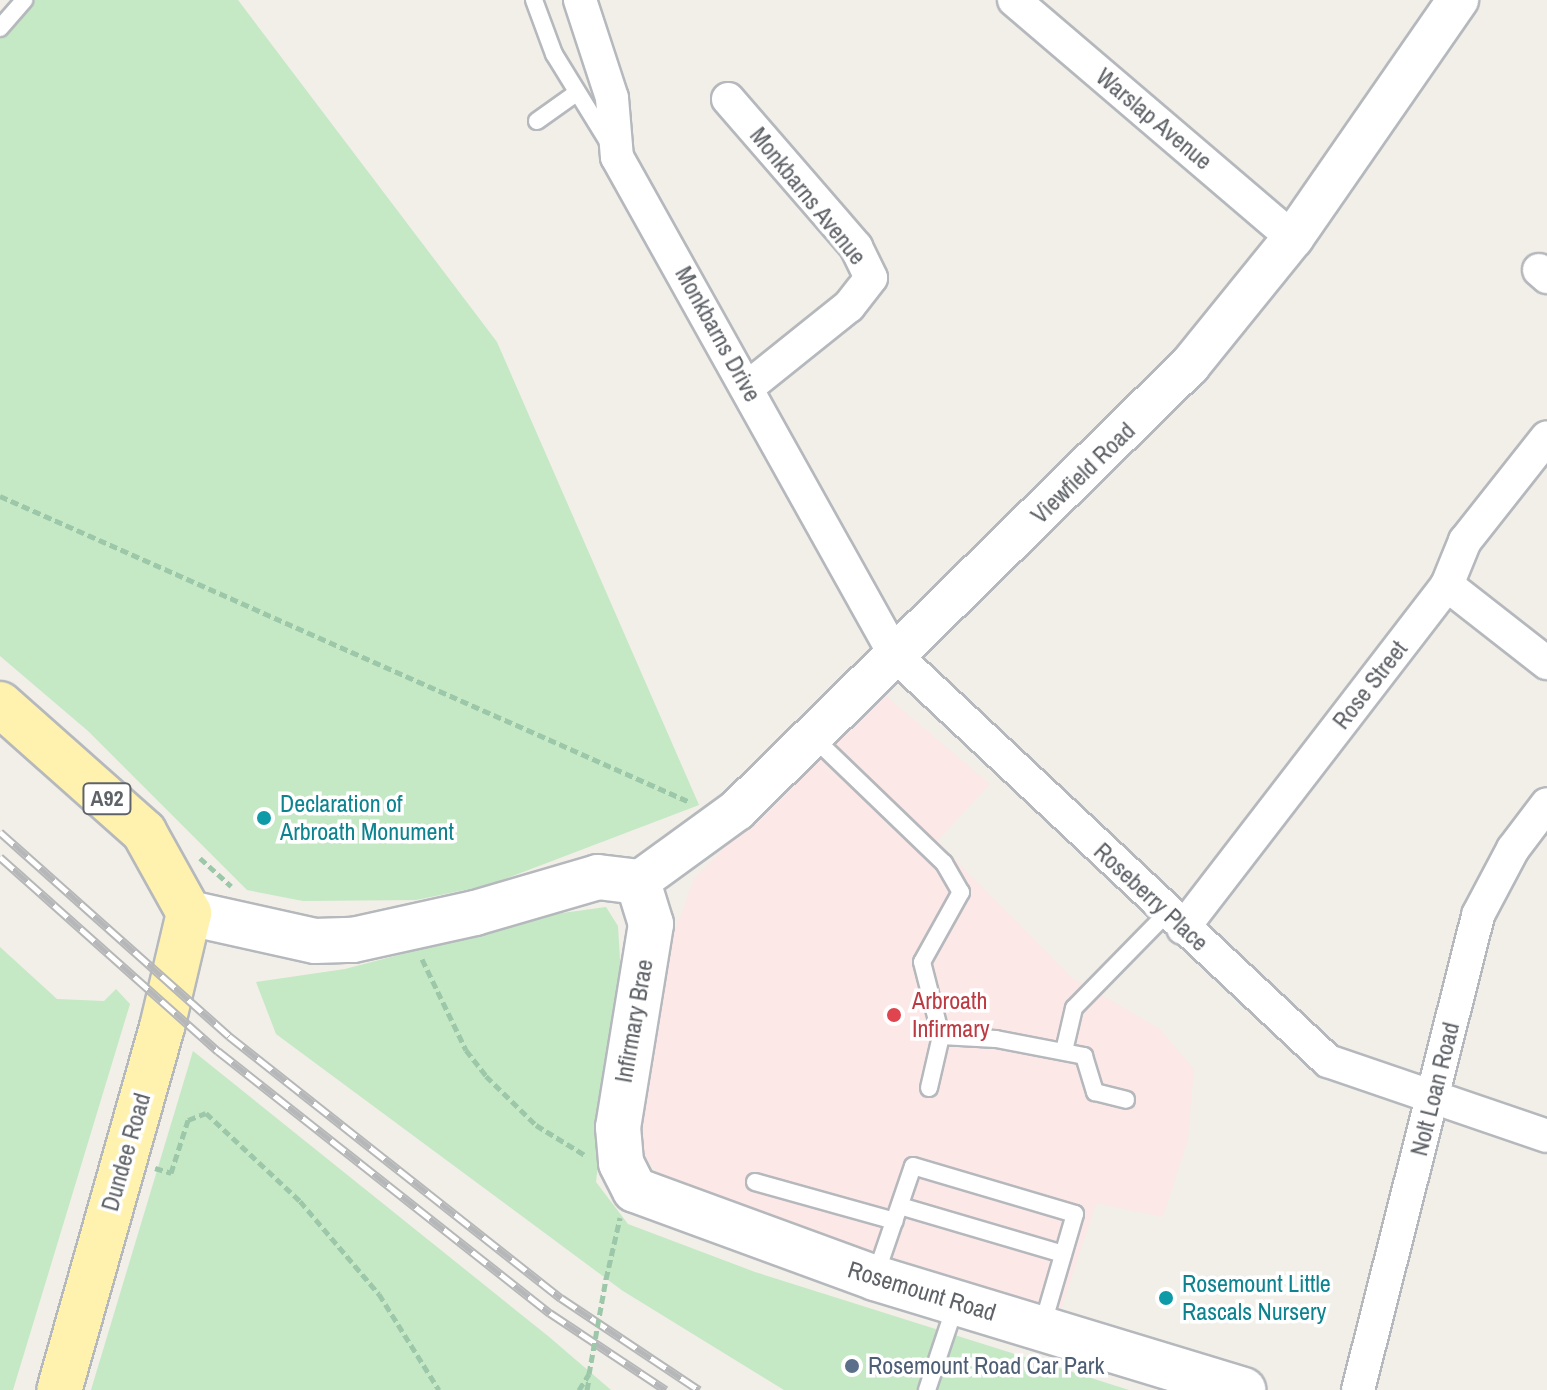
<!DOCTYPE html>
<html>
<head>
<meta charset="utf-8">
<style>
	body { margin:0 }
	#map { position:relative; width:1547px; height:1390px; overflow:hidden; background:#f1efe8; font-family:"Archivo Narrow",sans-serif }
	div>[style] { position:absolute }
	.medical>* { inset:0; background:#fce8e6 }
	.green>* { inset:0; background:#c5e8c5 }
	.path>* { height:5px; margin-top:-2.5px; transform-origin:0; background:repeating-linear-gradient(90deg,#9cc7a9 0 8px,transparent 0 12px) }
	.roads { filter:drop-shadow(2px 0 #b5b8bc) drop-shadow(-2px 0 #b5b8bc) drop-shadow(0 2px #b5b8bc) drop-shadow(0 -2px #b5b8bc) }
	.service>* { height:16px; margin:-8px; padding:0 8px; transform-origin:8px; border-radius:8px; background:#fff }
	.minor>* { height:32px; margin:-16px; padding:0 16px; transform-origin:16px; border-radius:16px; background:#fff }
	.tertiary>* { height:40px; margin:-20px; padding:0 20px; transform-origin:20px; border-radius:20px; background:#fff }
	.secondary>* { height:44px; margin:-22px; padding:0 22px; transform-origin:22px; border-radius:22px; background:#fff }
	.primary>* { height:44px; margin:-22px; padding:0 22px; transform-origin:22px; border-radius:22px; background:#fff2af }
	.rail>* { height:9px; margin-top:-4.5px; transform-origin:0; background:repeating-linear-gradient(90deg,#fff 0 18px,#b6b7b8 0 36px); box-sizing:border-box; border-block:2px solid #b6b7b8 }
	.path-bridge>* { height:5px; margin-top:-2.5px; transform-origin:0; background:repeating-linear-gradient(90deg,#9cc7a9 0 8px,transparent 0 12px) }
	.dots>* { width:22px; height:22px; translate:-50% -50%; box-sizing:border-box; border:4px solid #fff; border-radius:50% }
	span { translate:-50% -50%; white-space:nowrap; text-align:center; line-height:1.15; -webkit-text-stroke:7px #fff; paint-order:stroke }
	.shield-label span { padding:2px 6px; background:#fff; border:2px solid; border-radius:6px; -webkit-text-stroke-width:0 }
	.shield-label { font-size:22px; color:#5f6368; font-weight:700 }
	.street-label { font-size:24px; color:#5f6368 }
	.culture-label { font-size:24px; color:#0d838f }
	.left { translate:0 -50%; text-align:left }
	.health-label { font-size:24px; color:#be3a42 }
	.service-label { font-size:24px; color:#4e5e75 }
</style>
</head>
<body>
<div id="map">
	<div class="medical">
		<i style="clip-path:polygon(879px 690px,990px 784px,937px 841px,1071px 977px,1160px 1029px,1194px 1069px,1188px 1139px,1163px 1217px,1096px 1203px,1061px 1310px,715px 1202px,663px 1178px,634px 1146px,659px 972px,694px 879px)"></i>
	</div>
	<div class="green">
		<i style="clip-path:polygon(29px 0,238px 0,497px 342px,699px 805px,489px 885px,416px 900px,303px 901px,247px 890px,88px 731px,0 656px,0 37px)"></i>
		<i style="clip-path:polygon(606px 907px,618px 926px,621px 976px,596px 1182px,628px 1224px,755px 1272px,1129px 1390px,784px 1390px,623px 1291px,276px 1034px,256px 982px,345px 969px,555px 914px)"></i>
		<i style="clip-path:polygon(0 947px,57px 999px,104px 1001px,116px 989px,130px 1004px,13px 1390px,0 1390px)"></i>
		<i style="clip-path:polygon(193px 1051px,548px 1336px,611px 1390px,91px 1390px)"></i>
	</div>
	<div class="path">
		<i style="left:0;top:496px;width:755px;rotate:23.92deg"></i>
		<i style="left:200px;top:858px;width:42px;rotate:42.1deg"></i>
		<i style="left:422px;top:959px;width:101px;rotate:64.2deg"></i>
		<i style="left:466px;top:1050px;width:33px;rotate:52deg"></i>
		<i style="left:486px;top:1076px;width:70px;rotate:44.4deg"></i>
		<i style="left:536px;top:1125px;width:57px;rotate:31.5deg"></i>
		<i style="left:155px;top:1168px;width:17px;rotate:17deg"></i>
		<i style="left:171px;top:1173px;width:56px;rotate:-72.2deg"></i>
		<i style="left:188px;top:1120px;width:19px;rotate:-21deg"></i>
		<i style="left:206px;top:1113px;width:129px;rotate:43.1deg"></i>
		<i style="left:300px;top:1201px;width:122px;rotate:49.7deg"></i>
		<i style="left:379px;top:1294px;width:113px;rotate:58deg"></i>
		<i style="left:606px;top:1279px;width:63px;rotate:-77.1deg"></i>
		<i style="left:579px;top:1390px;width:19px;rotate:-58deg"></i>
		<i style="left:587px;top:1390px;width:11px;rotate:-80deg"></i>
	</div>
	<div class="roads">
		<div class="service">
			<i style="left:534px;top:0;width:58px;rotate:69.7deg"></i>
			<i style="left:554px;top:54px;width:107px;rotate:58.4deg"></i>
			<i style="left:0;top:28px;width:37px;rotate:-49deg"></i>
			<i style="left:537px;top:121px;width:47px;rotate:-35.4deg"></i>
			<i style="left:813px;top:737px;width:182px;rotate:43.9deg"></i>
			<i style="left:944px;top:863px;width:34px;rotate:60deg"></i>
			<i style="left:961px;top:892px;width:80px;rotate:119.1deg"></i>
			<i style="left:922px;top:962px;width:76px;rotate:75.6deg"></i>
			<i style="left:941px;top:1036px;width:55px;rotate:3.1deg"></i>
			<i style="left:996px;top:1039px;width:90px;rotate:10.9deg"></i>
			<i style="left:1084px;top:1056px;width:38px;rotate:73deg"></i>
			<i style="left:1095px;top:1092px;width:32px;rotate:14deg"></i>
			<i style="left:1064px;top:1051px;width:44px;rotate:-76.9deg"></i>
			<i style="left:1074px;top:1008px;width:133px;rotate:-45.6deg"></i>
			<i style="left:929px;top:1088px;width:53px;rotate:-77deg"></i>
			<i style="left:755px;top:1182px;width:145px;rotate:15.6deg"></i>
			<i style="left:900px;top:1206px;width:170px;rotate:16.4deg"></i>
			<i style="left:875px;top:1277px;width:117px;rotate:-71.1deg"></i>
			<i style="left:913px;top:1166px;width:169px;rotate:16.5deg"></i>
			<i style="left:1075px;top:1214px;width:118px;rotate:106.3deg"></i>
			<i style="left:927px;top:1390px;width:91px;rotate:-71.4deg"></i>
		</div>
		<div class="minor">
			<i style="left:580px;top:0;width:103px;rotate:71.9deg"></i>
			<i style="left:612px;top:98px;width:59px;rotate:85.2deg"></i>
			<i style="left:617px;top:157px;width:570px;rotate:60.83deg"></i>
			<i style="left:895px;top:655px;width:594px;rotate:43.16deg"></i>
			<i style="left:1328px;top:1061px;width:231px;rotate:18.9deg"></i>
			<i style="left:1014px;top:0;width:367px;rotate:40.5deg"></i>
			<i style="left:728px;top:99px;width:196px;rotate:49.1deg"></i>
			<i style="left:856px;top:247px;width:34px;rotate:64deg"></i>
			<i style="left:871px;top:278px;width:36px;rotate:128deg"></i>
			<i style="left:849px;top:306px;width:129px;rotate:141.3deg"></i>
			<i style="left:1539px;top:270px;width:11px;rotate:41deg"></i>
			<i style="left:1447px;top:585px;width:127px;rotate:38deg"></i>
			<i style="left:1183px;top:928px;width:433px;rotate:-52.4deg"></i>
			<i style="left:1447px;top:585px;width:48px;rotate:-67.8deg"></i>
			<i style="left:1465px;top:541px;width:132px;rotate:-51.7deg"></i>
			<i style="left:1358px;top:1390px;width:490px;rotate:-75.8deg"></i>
			<i style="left:1478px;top:915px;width:75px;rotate:-62.1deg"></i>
			<i style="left:1513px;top:849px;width:56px;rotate:-52.9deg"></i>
		</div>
		<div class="tertiary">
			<i style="left:638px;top:882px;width:122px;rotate:-36deg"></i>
			<i style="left:737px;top:810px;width:635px;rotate:-44.49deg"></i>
			<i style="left:1190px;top:365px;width:164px;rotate:-51deg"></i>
			<i style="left:1293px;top:238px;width:290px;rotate:-55.3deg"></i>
		</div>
		<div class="secondary">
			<i style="left:189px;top:913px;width:129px;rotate:12.5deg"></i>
			<i style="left:315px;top:941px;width:38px;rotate:-2deg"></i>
			<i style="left:353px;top:940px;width:125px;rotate:-12.5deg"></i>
			<i style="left:475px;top:913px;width:128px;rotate:-16.3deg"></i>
			<i style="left:598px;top:877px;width:40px;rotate:7.1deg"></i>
			<i style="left:638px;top:882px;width:44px;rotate:72.8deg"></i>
			<i style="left:651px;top:924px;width:206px;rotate:99.2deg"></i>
			<i style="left:618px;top:1127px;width:36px;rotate:85deg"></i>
			<i style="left:621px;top:1163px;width:30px;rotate:63deg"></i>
			<i style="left:635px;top:1190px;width:256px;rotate:20.1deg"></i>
			<i style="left:875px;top:1278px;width:385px;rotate:16.9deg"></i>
		</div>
		<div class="primary">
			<i style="left:0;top:704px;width:193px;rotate:41.6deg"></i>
			<i style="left:144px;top:832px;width:93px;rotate:60.9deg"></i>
			<i style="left:189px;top:913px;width:117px;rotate:103.3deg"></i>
			<i style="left:162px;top:1027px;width:377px;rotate:105.8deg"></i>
		</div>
	</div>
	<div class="rail">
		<i style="left:0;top:832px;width:307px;rotate:41.7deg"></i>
		<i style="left:229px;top:1036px;width:423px;rotate:38.3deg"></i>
		<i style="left:561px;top:1298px;width:166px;rotate:33.7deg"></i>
		<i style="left:0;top:857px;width:292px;rotate:41.7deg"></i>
		<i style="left:218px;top:1051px;width:423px;rotate:38.3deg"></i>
		<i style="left:550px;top:1313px;width:139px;rotate:33.6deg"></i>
	</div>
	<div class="path-bridge">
		<i style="left:589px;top:1374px;width:97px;rotate:-79.9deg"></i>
	</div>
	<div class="dots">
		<i style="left:264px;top:818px;background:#0f9aa8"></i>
		<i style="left:894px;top:1015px;background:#e0444e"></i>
		<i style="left:1166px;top:1298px;background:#0f9aa8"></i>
		<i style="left:852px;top:1366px;background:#5c6f8a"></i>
	</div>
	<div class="shield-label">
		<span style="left:107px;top:799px">A92</span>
	</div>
	<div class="street-label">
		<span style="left:1154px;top:119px;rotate:40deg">Warslap Avenue</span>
		<span style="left:808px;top:196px;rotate:51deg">Monkbarns Avenue</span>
		<span style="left:718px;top:334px;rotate:61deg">Monkbarns Drive</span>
		<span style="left:1083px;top:473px;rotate:-44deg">Viewfield Road</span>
		<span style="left:1370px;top:685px;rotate:-52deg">Rose Street</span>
		<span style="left:1151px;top:897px;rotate:43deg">Roseberry Place</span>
		<span style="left:634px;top:1021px;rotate:-80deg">Infirmary Brae</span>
		<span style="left:1435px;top:1089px;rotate:-76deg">Nolt Loan Road</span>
		<span style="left:126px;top:1152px;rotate:-74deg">Dundee Road</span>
		<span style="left:922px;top:1291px;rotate:17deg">Rosemount Road</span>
	</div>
	<div class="culture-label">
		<span class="left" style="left:280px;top:818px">Declaration of<br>Arbroath Monument</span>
		<span class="left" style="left:1182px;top:1298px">Rosemount Little<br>Rascals Nursery</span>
	</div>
	<div class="health-label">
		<span class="left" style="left:912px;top:1015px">Arbroath<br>Infirmary</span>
	</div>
	<div class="service-label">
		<span class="left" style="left:868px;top:1366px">Rosemount Road Car Park</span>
	</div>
</div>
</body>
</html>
